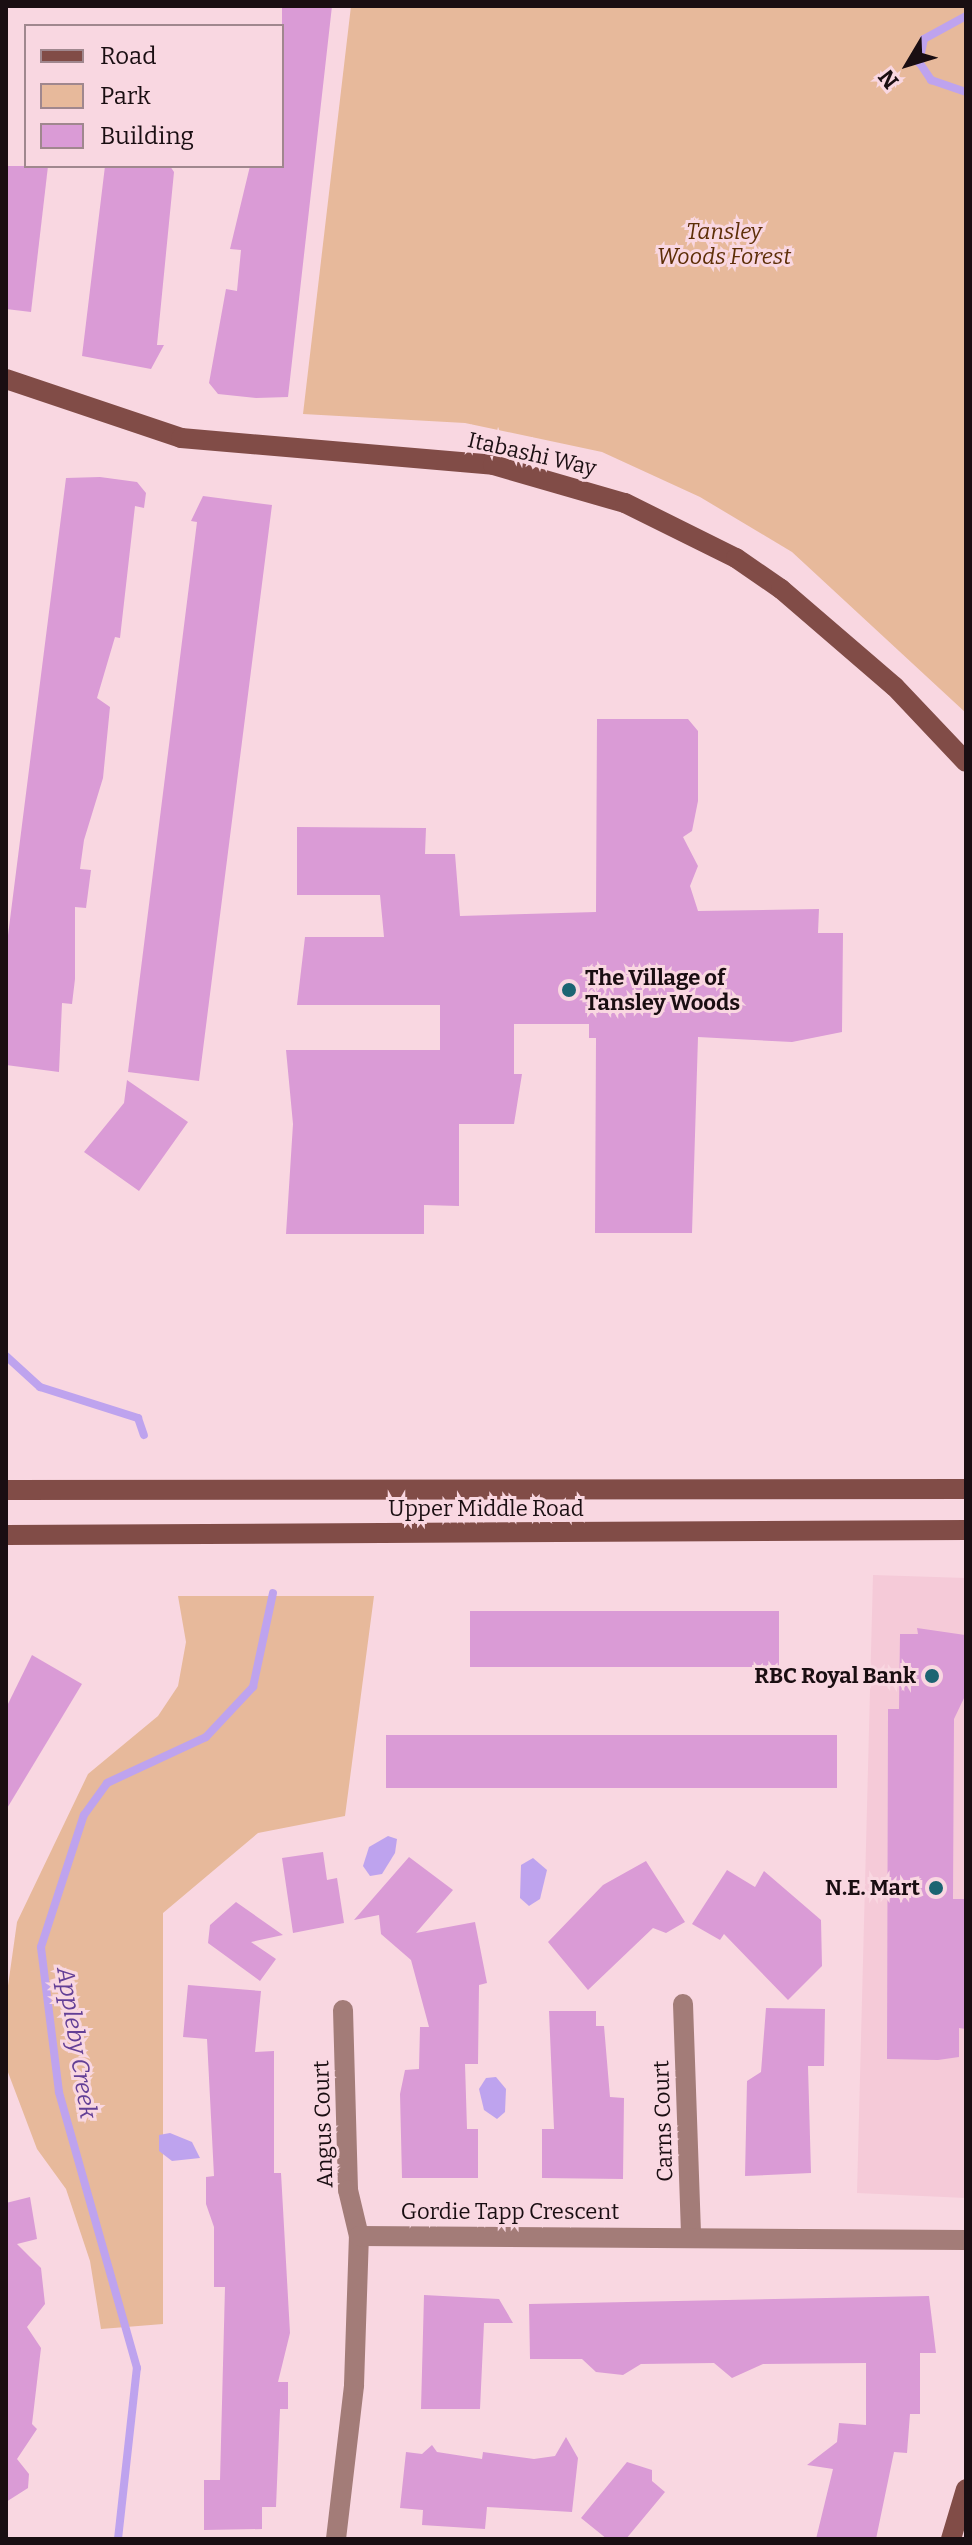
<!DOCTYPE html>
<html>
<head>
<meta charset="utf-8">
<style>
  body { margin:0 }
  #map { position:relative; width:972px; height:2545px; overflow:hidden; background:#f9d7e1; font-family:Bitter,serif }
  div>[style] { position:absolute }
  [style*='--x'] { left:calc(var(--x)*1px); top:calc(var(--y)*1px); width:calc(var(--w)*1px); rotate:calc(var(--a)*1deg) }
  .built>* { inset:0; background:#f5cad8 }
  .green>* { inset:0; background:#e7b99b }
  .water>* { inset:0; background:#bea3ee }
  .stream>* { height:8px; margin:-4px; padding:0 4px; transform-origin:4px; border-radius:4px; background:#bea3ee }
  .building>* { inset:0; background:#da9bd6; transform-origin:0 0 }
  .street>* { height:20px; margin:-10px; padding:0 10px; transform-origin:10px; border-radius:10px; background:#a37c78 }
  .secondary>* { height:20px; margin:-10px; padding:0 10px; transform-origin:10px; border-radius:10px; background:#814c47 }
  .dots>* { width:22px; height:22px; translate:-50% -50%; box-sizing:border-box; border:4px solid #f9d7e1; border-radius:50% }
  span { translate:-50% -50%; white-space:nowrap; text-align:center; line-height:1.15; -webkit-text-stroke:6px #f9d7e1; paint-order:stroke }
  .park-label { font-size:22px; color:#5d2e07; font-style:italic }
  .street-label { font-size:22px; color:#1a0e12 }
  .poi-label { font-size:22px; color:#1a0e12; font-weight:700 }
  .left { translate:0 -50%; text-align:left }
  .right { translate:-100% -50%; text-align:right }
  .water-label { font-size:24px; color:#633f96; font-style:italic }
  .frame { position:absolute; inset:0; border:8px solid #1a0e12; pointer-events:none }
  .legend { position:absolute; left:24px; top:24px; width:260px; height:144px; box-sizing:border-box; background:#f9d7e1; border:2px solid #a0878e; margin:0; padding:10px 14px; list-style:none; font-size:24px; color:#1a0e12 }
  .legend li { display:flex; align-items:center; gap:16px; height:40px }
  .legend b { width:40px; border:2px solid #a0878e }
  .north { position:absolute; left:868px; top:24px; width:80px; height:80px; -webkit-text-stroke:6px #f9d7e1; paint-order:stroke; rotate:232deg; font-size:22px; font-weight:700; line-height:32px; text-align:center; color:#1a0e12 }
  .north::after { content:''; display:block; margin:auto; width:28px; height:36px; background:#1a0e12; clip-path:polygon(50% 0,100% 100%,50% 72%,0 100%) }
</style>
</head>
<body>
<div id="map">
  <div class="built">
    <i style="clip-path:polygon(873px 1575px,966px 1578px,966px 2198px,857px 2193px)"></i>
  </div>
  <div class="green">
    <i style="clip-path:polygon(351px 6px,966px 6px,966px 713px,792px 552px,700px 497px,602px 452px,465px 423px,303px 414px)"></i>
    <i style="clip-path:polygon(178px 1596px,374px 1596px,345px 1816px,258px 1833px,163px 1913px,163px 2324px,101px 2329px,90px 2261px,66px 2189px,37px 2149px,6px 2067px,6px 2000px,17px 1922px,88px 1774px,158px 1716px,178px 1686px,186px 1642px)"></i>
  </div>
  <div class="water">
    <i style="clip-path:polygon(388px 1836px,397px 1839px,395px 1853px,382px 1874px,370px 1876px,363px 1866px,369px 1847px)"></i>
    <i style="clip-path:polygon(533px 1858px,547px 1870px,540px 1899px,529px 1906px,520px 1898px,521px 1865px)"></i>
    <i style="clip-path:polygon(486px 2078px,496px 2077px,506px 2089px,505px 2112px,497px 2119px,484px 2110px,479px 2089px)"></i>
    <i style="clip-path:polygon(170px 2133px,192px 2142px,200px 2158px,172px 2161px,159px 2151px,159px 2135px)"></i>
  </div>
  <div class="stream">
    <i style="--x:966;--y:16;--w:48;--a:151.3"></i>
    <i style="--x:924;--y:39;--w:24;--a:102"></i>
    <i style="--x:919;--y:62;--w:22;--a:56"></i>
    <i style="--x:931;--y:80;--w:37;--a:19"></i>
    <i style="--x:6;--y:1356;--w:46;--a:42.4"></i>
    <i style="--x:40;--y:1387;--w:103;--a:17.6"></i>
    <i style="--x:138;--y:1418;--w:18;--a:71"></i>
    <i style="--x:118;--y:2539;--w:172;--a:-83.7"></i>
    <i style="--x:137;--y:2368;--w:287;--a:-105.8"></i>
    <i style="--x:59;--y:2092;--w:146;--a:-97.1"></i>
    <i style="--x:41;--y:1947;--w:139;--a:-72"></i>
    <i style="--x:84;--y:1815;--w:39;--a:-54"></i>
    <i style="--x:107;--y:1783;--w:109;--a:-24.9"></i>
    <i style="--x:206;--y:1737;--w:69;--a:-46.8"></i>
    <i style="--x:253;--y:1687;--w:96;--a:-78"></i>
  </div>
  <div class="building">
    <i style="clip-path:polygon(282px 6px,332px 6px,288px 397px,256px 398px,218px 394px,209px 383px,226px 289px,237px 291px,241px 250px,230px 249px,250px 166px,282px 166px)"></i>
    <i style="clip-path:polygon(6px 166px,48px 166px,31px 312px,6px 309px)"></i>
    <i style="clip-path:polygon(105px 166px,170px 166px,174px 172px,157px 345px,164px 345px,151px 369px,82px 356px)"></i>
    <i style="clip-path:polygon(100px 477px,137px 482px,146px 493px,144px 508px,135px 506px,120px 638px,115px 637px,97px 698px,110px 707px,103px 778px,84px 840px,80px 869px,91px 870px,86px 908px,75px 907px,75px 979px,72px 1004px,62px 1003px,59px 1072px,6px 1065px,6px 951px,66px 478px)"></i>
    <i style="clip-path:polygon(203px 496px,272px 505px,199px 1081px,128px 1072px,197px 522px,191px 521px)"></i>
    <i style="clip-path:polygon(597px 719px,688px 719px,698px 731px,698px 801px,692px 831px,683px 837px,698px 866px,690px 886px,698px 911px,819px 909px,818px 933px,843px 933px,842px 1032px,792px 1042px,698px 1037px,692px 1233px,595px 1233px,596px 1038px,589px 1038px,589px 1024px,514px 1024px,514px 1074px,522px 1074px,514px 1124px,459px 1124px,459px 1206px,424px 1205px,424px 1234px,286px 1234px,293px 1124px,286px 1050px,440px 1050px,440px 1005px,297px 1005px,305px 937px,384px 937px,380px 895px,297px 895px,297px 827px,426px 828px,425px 854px,455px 854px,460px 916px,596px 912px)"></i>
    <i style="clip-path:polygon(127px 1080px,188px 1122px,139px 1191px,84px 1152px,124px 1103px)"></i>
    <i style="left:470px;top:1611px;width:309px;height:56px"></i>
    <i style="clip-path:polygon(917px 1628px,965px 1635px,965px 1696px,954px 1719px,953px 1899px,966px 1899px,966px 2029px,959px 2028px,959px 2057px,938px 2060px,887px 2059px,888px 1709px,899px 1709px,900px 1634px,918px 1634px)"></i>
    <i style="clip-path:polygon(32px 1655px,82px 1684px,6px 1810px,6px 1708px)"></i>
    <i style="left:386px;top:1735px;width:451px;height:53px"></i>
    <i style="clip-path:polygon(323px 1852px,327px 1880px,337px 1878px,344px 1923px,293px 1933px,282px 1858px)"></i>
    <i style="clip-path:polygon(409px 1857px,453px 1890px,416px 1933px,475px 1922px,487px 1983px,479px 1985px,478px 2064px,465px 2064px,467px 2129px,478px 2129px,478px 2178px,402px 2178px,400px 2094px,405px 2070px,419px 2069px,420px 2027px,429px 2027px,411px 1960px,381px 1934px,379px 1915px,354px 1920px)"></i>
    <i style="clip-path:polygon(646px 1861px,685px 1922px,666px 1933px,653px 1928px,588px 1990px,548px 1942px,603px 1885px)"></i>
    <i style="clip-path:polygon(727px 1870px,755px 1887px,764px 1871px,821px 1920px,822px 1966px,788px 2000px,724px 1934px,720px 1940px,692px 1924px)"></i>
    <i style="clip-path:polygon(236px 1902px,283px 1935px,251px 1942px,276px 1959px,260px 1981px,208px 1943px,210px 1925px)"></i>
    <i style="clip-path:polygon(188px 1985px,261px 1991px,255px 2052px,274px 2051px,274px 2173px,281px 2173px,290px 2333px,278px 2382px,288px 2382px,288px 2409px,280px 2409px,276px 2507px,262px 2507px,262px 2529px,204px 2530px,204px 2480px,220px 2480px,225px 2287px,214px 2287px,214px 2227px,206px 2204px,206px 2177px,214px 2176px,207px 2039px,183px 2037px)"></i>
    <i style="clip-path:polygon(766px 2008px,825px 2009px,824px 2066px,808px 2066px,811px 2173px,745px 2176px,747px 2081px,761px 2072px)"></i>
    <i style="clip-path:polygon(549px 2011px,596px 2011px,596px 2026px,604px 2026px,610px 2097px,624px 2098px,623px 2179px,542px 2178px,542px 2129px,554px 2129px)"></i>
    <i style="clip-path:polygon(30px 2197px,37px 2239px,17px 2244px,41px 2268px,45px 2304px,27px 2327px,41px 2348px,32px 2424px,37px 2429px,17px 2459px,29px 2474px,28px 2488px,6px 2502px,6px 2203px)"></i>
    <i style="clip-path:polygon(424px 2295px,499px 2299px,513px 2323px,484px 2323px,480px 2409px,421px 2409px)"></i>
    <i style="clip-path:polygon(929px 2296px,936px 2353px,920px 2353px,920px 2414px,910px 2414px,907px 2453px,894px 2452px,876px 2539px,816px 2539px,833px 2469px,807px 2465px,837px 2442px,839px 2423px,866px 2425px,866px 2363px,763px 2364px,732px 2378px,714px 2363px,641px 2364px,623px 2375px,596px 2372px,582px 2359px,530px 2359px,529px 2304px)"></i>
    <i style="clip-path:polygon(566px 2437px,578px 2458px,572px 2512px,487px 2507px,485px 2529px,422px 2525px,423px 2510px,400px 2508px,406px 2452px,422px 2454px,432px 2445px,437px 2452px,482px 2459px,483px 2452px,534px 2459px,555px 2456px)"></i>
    <i style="clip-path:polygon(627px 2462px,652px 2470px,652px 2481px,665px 2492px,626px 2539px,607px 2539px,581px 2518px)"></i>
  </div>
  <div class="street">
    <i style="--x:683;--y:2004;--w:233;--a:88"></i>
    <i style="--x:343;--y:2010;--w:180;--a:88.4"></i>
    <i style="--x:348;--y:2190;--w:47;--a:76.6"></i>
    <i style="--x:336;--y:2539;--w:155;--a:-83.3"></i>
    <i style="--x:354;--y:2385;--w:149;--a:-88.1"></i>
    <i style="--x:359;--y:2236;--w:607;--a:0.38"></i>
  </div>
  <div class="secondary">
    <i style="--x:6;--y:379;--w:185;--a:18.6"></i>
    <i style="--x:181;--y:438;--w:313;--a:4.9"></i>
    <i style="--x:493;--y:465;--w:137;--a:16.1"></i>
    <i style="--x:625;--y:503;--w:124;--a:26.4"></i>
    <i style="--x:736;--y:558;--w:55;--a:34.6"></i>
    <i style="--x:781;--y:589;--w:150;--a:40.7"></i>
    <i style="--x:895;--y:687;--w:103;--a:46.6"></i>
    <i style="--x:6;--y:1490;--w:960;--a:-0.06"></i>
    <i style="--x:6;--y:1535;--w:960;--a:-0.3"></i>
    <i style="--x:951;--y:2539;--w:52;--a:-73.3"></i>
  </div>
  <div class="dots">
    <i style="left:569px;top:990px;background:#1c6472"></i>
    <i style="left:932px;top:1676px;background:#1c6472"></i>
    <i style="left:936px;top:1888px;background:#1c6472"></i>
  </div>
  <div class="park-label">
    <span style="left:724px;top:244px">Tansley<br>Woods Forest</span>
  </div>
  <div class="street-label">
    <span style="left:532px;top:454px;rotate:13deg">Itabashi Way</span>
    <span style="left:486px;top:1509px">Upper Middle Road</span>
    <span style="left:663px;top:2121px;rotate:-92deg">Carns Court</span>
    <span style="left:323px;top:2124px;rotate:-92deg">Angus Court</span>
    <span style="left:510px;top:2212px">Gordie Tapp Crescent</span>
  </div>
  <div class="poi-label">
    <span class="left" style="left:585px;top:990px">The Village of<br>Tansley Woods</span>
    <span class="right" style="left:916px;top:1676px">RBC Royal Bank</span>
    <span class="right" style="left:920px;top:1888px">N.E. Mart</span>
  </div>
  <div class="water-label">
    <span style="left:76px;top:2043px;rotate:81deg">Appleby Creek</span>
  </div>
  <div class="frame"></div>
  <ul class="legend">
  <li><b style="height:10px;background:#814c47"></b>Road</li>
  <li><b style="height:22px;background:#e7b99b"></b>Park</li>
  <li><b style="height:22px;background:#da9bd6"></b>Building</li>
  </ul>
  <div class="north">N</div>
</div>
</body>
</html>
